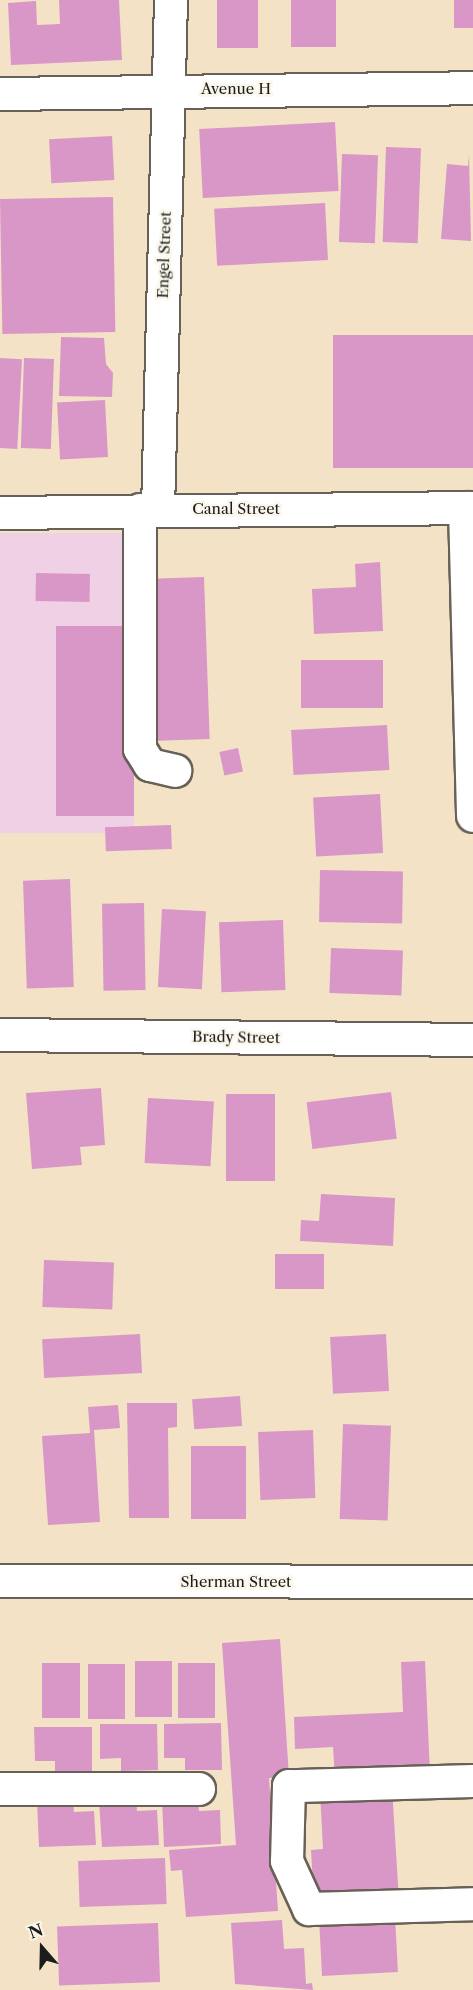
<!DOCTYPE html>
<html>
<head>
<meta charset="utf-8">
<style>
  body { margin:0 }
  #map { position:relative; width:473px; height:1990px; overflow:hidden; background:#f3e2c5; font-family:"Libre Caslon Text",serif }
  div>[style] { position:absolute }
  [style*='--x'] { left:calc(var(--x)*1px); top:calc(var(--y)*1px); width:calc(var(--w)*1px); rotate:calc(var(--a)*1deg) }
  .built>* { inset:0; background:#f0d0e4; transform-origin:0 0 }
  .building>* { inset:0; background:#d897c7; transform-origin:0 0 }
  .roads { filter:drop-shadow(2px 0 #676157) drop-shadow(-2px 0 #676157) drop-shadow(0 2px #676157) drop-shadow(0 -2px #676157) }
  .minor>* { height:32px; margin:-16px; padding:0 16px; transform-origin:16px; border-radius:16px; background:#fff }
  span { translate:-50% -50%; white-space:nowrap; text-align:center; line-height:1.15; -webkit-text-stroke:5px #fbf7ec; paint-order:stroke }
  .street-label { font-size:15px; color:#1c1c1c }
  .north { position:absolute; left:12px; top:1918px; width:60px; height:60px; -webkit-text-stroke:4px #fbf7ec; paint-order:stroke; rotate:340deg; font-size:16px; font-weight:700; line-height:24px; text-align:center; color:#1c1c1c }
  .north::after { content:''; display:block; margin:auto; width:21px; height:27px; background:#1c1c1c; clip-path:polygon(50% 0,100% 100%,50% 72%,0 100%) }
</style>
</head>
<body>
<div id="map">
  <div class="built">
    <i style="left:134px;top:533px;width:300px;height:134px;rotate:90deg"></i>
  </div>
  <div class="building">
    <i style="clip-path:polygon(59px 0,119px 0,122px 60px,11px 65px,8px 3px,36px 1px,37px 25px,60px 24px)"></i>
    <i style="left:217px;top:0;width:41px;height:48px"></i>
    <i style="left:291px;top:0;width:45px;height:47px"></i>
    <i style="left:454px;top:0;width:19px;height:28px"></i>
    <i style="left:335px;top:122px;width:69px;height:136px;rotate:87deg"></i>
    <i style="left:112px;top:136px;width:44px;height:63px;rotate:87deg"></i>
    <i style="left:386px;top:147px;width:35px;height:95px;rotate:2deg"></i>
    <i style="left:342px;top:154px;width:36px;height:88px;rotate:2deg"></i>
    <i style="clip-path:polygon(469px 155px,471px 241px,441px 239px,447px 164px,468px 166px)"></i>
    <i style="left:113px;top:197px;width:135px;height:113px;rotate:89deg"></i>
    <i style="left:325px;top:203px;width:57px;height:111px;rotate:87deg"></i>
    <i style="left:473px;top:335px;width:133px;height:140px;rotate:90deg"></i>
    <i style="clip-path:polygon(61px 337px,104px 338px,106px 364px,113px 373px,112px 397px,59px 396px)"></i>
    <i style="left:0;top:358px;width:22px;height:90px;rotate:3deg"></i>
    <i style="left:24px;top:358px;width:30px;height:90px;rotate:2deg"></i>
    <i style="left:105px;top:400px;width:57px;height:48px;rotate:87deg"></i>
    <i style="clip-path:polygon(380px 562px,383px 631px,314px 634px,312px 589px,356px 587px,355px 564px)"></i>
    <i style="left:36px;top:573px;width:54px;height:28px;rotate:1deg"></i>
    <i style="left:204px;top:577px;width:162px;height:59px;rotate:88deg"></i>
    <i style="left:134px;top:626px;width:190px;height:78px;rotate:90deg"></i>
    <i style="left:383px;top:660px;width:48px;height:82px;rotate:90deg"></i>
    <i style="left:387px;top:725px;width:45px;height:96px;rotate:87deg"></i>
    <i style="left:238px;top:748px;width:24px;height:19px;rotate:78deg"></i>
    <i style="left:380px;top:794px;width:59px;height:67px;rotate:87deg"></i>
    <i style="left:171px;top:825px;width:24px;height:66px;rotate:88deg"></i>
    <i style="left:320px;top:870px;width:83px;height:52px;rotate:1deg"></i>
    <i style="left:70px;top:879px;width:108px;height:47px;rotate:88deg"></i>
    <i style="left:144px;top:903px;width:87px;height:42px;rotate:89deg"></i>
    <i style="left:162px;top:909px;width:44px;height:78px;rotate:3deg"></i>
    <i style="left:283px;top:920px;width:70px;height:64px;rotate:88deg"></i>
    <i style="left:331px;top:948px;width:72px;height:45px;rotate:2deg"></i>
    <i style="clip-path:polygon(101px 1088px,105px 1145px,80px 1147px,82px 1165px,32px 1169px,26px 1093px)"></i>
    <i style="left:391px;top:1092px;width:47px;height:85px;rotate:83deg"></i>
    <i style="left:226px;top:1094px;width:49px;height:87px"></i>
    <i style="left:148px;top:1098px;width:66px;height:65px;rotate:3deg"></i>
    <i style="clip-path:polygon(321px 1194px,395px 1198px,393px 1246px,300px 1241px,301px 1220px,319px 1221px)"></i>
    <i style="left:275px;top:1254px;width:49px;height:35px"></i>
    <i style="left:44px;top:1260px;width:70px;height:47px;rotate:2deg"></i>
    <i style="left:140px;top:1334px;width:39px;height:98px;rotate:87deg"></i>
    <i style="left:386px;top:1334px;width:57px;height:56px;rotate:87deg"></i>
    <i style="left:240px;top:1396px;width:30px;height:48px;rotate:86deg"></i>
    <i style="clip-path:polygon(127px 1403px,177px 1403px,177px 1427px,168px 1428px,169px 1518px,129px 1518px)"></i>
    <i style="clip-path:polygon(118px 1405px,120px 1428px,94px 1430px,100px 1522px,48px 1525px,42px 1436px,90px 1433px,88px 1407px)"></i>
    <i style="left:343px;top:1424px;width:48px;height:95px;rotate:2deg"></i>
    <i style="left:313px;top:1430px;width:68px;height:55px;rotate:88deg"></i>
    <i style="left:191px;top:1446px;width:55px;height:73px"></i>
    <i style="clip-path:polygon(280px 1639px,289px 1777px,269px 1778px,278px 1911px,186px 1917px,182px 1870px,171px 1871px,169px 1850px,236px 1845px,222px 1643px)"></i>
    <i style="left:135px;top:1661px;width:37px;height:56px"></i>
    <i style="clip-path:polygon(425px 1661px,430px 1773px,335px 1778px,333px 1747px,295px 1749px,294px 1717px,403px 1712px,401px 1662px)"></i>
    <i style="left:42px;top:1663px;width:38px;height:55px"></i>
    <i style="left:178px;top:1663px;width:37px;height:55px"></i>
    <i style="left:88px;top:1664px;width:37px;height:55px"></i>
    <i style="clip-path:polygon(221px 1723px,222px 1770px,185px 1770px,185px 1758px,164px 1758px,164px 1724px)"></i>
    <i style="clip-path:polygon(100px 1724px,157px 1724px,158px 1770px,121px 1771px,121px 1758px,100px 1759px)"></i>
    <i style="clip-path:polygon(34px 1727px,92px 1727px,92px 1773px,55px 1773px,55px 1761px,35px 1761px)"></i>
    <i style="clip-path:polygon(392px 1788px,399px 1900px,314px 1904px,311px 1850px,323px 1849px,320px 1792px)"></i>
    <i style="clip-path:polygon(198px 1798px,199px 1811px,220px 1810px,221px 1844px,164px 1847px,162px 1800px)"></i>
    <i style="clip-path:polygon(136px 1799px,137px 1811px,157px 1810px,159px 1845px,102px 1847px,99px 1801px)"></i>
    <i style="clip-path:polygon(73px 1800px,74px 1812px,94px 1811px,96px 1845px,39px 1847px,37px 1801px)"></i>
    <i style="left:165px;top:1858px;width:46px;height:87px;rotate:88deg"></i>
    <i style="left:395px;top:1916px;width:56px;height:76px;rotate:87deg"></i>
    <i style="clip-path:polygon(282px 1920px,284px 1949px,304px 1948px,306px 1984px,312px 1983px,313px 1990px,235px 1984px,231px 1923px)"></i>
    <i style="left:158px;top:1923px;width:59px;height:101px;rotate:88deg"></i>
  </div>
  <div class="roads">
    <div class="minor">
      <i style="--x:0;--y:94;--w:473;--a:-0.7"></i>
      <i style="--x:465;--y:508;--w:308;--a:88.5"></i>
      <i style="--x:140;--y:510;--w:239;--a:90"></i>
      <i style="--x:140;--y:749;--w:19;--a:58"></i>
      <i style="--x:150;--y:765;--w:26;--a:13"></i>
      <i style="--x:158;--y:510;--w:510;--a:-88.54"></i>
      <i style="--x:0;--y:513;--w:473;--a:-0.6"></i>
      <i style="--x:0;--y:1035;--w:473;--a:0.6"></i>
      <i style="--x:0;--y:1581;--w:473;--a:0.1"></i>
      <i style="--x:473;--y:1781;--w:184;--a:178.4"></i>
      <i style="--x:289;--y:1786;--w:75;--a:91.5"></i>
      <i style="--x:287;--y:1861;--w:53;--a:65.4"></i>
      <i style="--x:309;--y:1909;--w:164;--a:-1.7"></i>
      <i style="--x:0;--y:1789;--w:199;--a:0"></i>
    </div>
  </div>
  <div class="street-label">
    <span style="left:236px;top:89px">Avenue H</span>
    <span style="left:164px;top:255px;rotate:-88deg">Engel Street</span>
    <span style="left:236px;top:509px">Canal Street</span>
    <span style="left:236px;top:1037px;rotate:1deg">Brady Street</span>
    <span style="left:236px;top:1582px">Sherman Street</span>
  </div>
  <div class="north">N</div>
</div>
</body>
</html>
